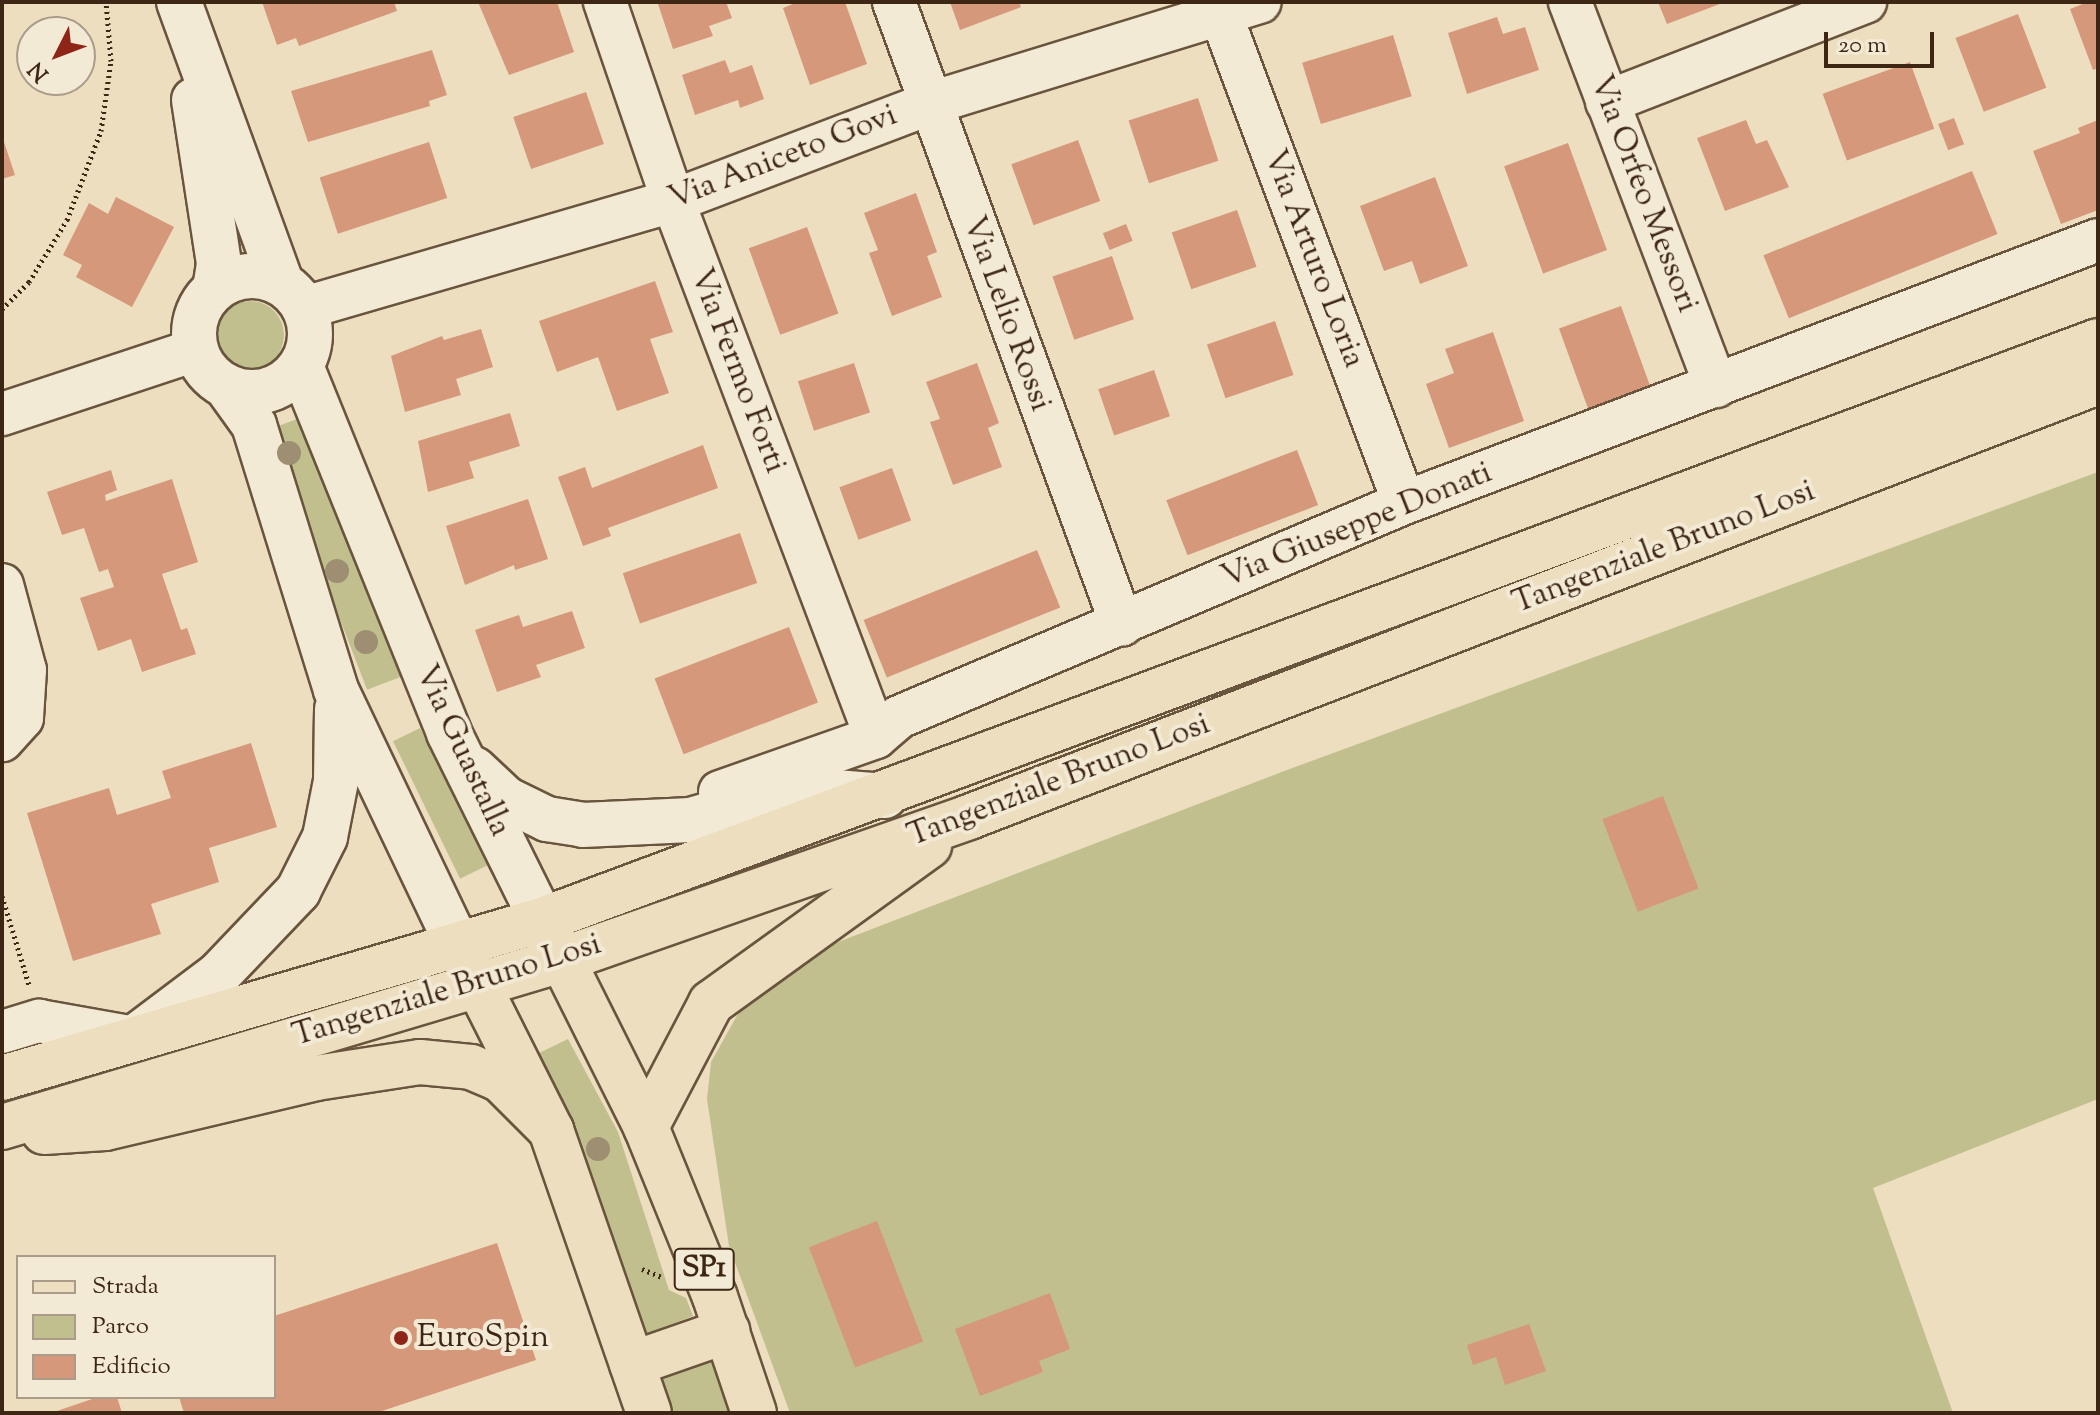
<!DOCTYPE html>
<html>
<head>
<meta charset="utf-8">
<style>
  body { margin:0 }
  #map { position:relative; width:2100px; height:1415px; overflow:hidden; background:#eddec0; font-family:"Sorts Mill Goudy",serif }
  div>[style] { position:absolute }
  [style*='--x'] { left:calc(var(--x)*1px); top:calc(var(--y)*1px); width:calc(var(--w)*1px); rotate:calc(var(--a)*1deg) }
  .green>* { inset:0; background:#c0bf8d; transform-origin:0 0 }
  .round { border-radius:50% }
  .building>* { inset:0; background:#d5987b; transform-origin:0 0 }
  .path>* { height:5px; margin-top:-2.5px; transform-origin:0; background:repeating-linear-gradient(90deg,#3d2613 0 2px,transparent 0 6px) }
  .roads { filter:drop-shadow(2px 0 #69543e) drop-shadow(-2px 0 #69543e) drop-shadow(0 2px #69543e) drop-shadow(0 -2px #69543e) }
  .minor>* { height:42px; margin:-21px; padding:0 21px; transform-origin:21px; border-radius:21px; background:#f3ead6 }
  .tertiary>* { height:44px; margin:-22px; padding:0 22px; transform-origin:22px; border-radius:22px; background:#f3ead6 }
  .tertiary>.ring { margin:-22px; padding:0; box-sizing:content-box; background:none; border:44px solid #f3ead6; border-radius:50% }
  .primary>* { height:44px; margin:-22px; padding:0 22px; transform-origin:22px; border-radius:22px; background:#eddec0 }
  .trees>* { width:24px; height:24px; margin:-12px; border-radius:50%; background:#9e8e72 }
  .dots>* { width:22px; height:22px; translate:-50% -50%; box-sizing:border-box; border:4px solid #f3ead6; border-radius:50% }
  span { translate:-50% -50%; white-space:nowrap; text-align:center; line-height:1.15; -webkit-text-stroke:8px #f3ead6; paint-order:stroke }
  .shield-label span { padding:2px 6px; background:#f3ead6; border:2px solid; border-radius:6px; -webkit-text-stroke-width:0 }
  .shield-label { font-size:30px; color:#3d2613; font-weight:700 }
  .street-label { font-size:32px; color:#3d2613 }
  .poi-label { font-size:32px; color:#3d2613 }
  .left { translate:0 -50%; text-align:left }
  .frame { position:absolute; inset:0; border:4px solid #3d2613; pointer-events:none }
  .legend { position:absolute; left:16px; top:1255px; width:260px; height:144px; box-sizing:border-box; background:#f3ead6; border:2px solid #aa9c88; margin:0; padding:10px 14px; list-style:none; font-size:24px; color:#3d2613 }
  .legend li { display:flex; align-items:center; gap:16px; height:40px }
  .legend b { width:40px; border:2px solid #aa9c88 }
  .north { position:absolute; left:16px; top:16px; width:80px; height:80px; box-sizing:border-box; background:#f3ead6; border:2px solid #aa9c88; border-radius:50%; rotate:228deg; font-size:22px; font-weight:700; line-height:32px; text-align:center; color:#3d2613 }
  .north::after { content:''; display:block; margin:auto; width:28px; height:36px; background:#8f2418; clip-path:polygon(50% 0,100% 100%,50% 72%,0 100%) }
  .scale { position:absolute; left:1824px; top:32px; width:110px; height:36px; box-sizing:border-box; border:4px solid #3d2613; border-top:0; padding-left:10px; font-size:24px; line-height:28px; white-space:nowrap; color:#3d2613; -webkit-text-stroke:6px #f3ead6; paint-order:stroke }
</style>
</head>
<body>
<div id="map">
  <div class="green">
    <i class="round" style="left:216px;top:301px;width:68px;height:68px"></i>
    <i style="left:302px;top:417px;width:278px;height:37px;rotate:69deg"></i>
    <i style="clip-path:polygon(2098px 472px,2098px 1099px,1873px 1188px,1953px 1413px,790px 1413px,729px 1246px,707px 1099px,711px 1062px,743px 1005px,799px 957px,1287px 770px)"></i>
    <i style="left:420px;top:728px;width:153px;height:30px;rotate:64deg"></i>
    <i style="clip-path:polygon(568px 1039px,618px 1132px,669px 1290px,686px 1298px,693px 1316px,646px 1334px,581px 1151px,537px 1054px)"></i>
    <i style="clip-path:polygon(720px 1354px,739px 1413px,667px 1413px,655px 1376px)"></i>
  </div>
  <div class="building">
    <i style="clip-path:polygon(262px 2px,394px 2px,397px 11px,299px 46px,296px 38px,277px 45px)"></i>
    <i style="clip-path:polygon(478px 2px,557px 2px,574px 52px,509px 75px)"></i>
    <i style="clip-path:polygon(663px 2px,726px 2px,732px 18px,709px 26px,713px 36px,673px 49px,658px 4px)"></i>
    <i style="clip-path:polygon(798px 2px,845px 2px,867px 64px,810px 85px,783px 8px)"></i>
    <i style="clip-path:polygon(950px 2px,1019px 2px,1021px 7px,960px 30px)"></i>
    <i style="clip-path:polygon(1658px 2px,1725px 2px,1667px 24px)"></i>
    <i style="clip-path:polygon(2088px 2px,2098px 2px,2098px 68px,2093px 70px,2070px 9px)"></i>
    <i style="left:2018px;top:14px;width:79px;height:67px;rotate:69deg"></i>
    <i style="clip-path:polygon(1497px 17px,1503px 34px,1525px 27px,1539px 70px,1467px 94px,1448px 33px)"></i>
    <i style="left:1393px;top:35px;width:64px;height:95px;rotate:73deg"></i>
    <i style="clip-path:polygon(432px 50px,447px 95px,429px 101px,430px 106px,308px 142px,291px 91px)"></i>
    <i style="clip-path:polygon(725px 60px,730px 73px,752px 65px,764px 99px,740px 108px,738px 100px,695px 115px,682px 75px)"></i>
    <i style="left:1910px;top:62px;width:71px;height:93px;rotate:70deg"></i>
    <i style="left:586px;top:92px;width:55px;height:77px;rotate:71deg"></i>
    <i style="left:1198px;top:98px;width:66px;height:73px;rotate:72deg"></i>
    <i style="left:1954px;top:118px;width:28px;height:17px;rotate:69deg"></i>
    <i style="clip-path:polygon(1746px 120px,1756px 144px,1767px 140px,1789px 187px,1725px 211px,1697px 138px)"></i>
    <i style="clip-path:polygon(2098px 120px,2098px 210px,2061px 224px,2033px 151px,2080px 133px,2078px 128px)"></i>
    <i style="clip-path:polygon(2px 136px,15px 175px,2px 179px)"></i>
    <i style="left:1078px;top:140px;width:65px;height:71px;rotate:70deg"></i>
    <i style="left:429px;top:142px;width:59px;height:115px;rotate:72deg"></i>
    <i style="left:1568px;top:143px;width:114px;height:68px;rotate:70deg"></i>
    <i style="left:1972px;top:171px;width:68px;height:225px;rotate:68deg"></i>
    <i style="clip-path:polygon(1435px 177px,1468px 266px,1420px 284px,1412px 261px,1384px 271px,1360px 206px)"></i>
    <i style="clip-path:polygon(916px 193px,937px 252px,927px 256px,942px 297px,892px 316px,869px 253px,878px 250px,864px 213px)"></i>
    <i style="clip-path:polygon(116px 197px,174px 227px,132px 307px,76px 277px,82px 265px,63px 255px,89px 203px,108px 214px)"></i>
    <i style="left:1237px;top:210px;width:60px;height:69px;rotate:71deg"></i>
    <i style="left:1126px;top:224px;width:18px;height:25px;rotate:68deg"></i>
    <i style="left:807px;top:227px;width:92px;height:62px;rotate:70deg"></i>
    <i style="left:1112px;top:256px;width:67px;height:63px;rotate:71deg"></i>
    <i style="clip-path:polygon(655px 281px,673px 332px,650px 339px,669px 393px,617px 411px,598px 357px,557px 372px,539px 321px)"></i>
    <i style="left:1621px;top:306px;width:90px;height:66px;rotate:70deg"></i>
    <i style="left:1275px;top:321px;width:57px;height:72px;rotate:71deg"></i>
    <i style="clip-path:polygon(481px 329px,493px 367px,456px 379px,461px 395px,405px 412px,391px 356px,442px 336px,444px 340px)"></i>
    <i style="clip-path:polygon(1493px 332px,1524px 421px,1449px 448px,1426px 384px,1454px 373px,1445px 349px)"></i>
    <i style="left:854px;top:363px;width:52px;height:59px;rotate:72deg"></i>
    <i style="clip-path:polygon(977px 363px,999px 423px,988px 428px,1002px 467px,953px 485px,930px 422px,940px 419px,926px 382px)"></i>
    <i style="left:1154px;top:370px;width:49px;height:59px;rotate:71deg"></i>
    <i style="clip-path:polygon(510px 413px,520px 446px,469px 462px,474px 478px,428px 492px,418px 441px)"></i>
    <i style="clip-path:polygon(703px 445px,718px 488px,608px 528px,611px 536px,583px 546px,558px 477px,585px 467px,592px 488px)"></i>
    <i style="left:1297px;top:450px;width:59px;height:140px;rotate:69deg"></i>
    <i style="left:892px;top:468px;width:56px;height:56px;rotate:70deg"></i>
    <i style="clip-path:polygon(111px 470px,117px 490px,105px 495px,106px 501px,172px 479px,198px 562px,162px 574px,181px 630px,187px 628px,196px 654px,142px 672px,131px 639px,98px 651px,80px 598px,114px 587px,108px 569px,99px 572px,84px 528px,62px 535px,47px 492px)"></i>
    <i style="clip-path:polygon(528px 499px,548px 559px,515px 570px,514px 565px,465px 585px,446px 526px)"></i>
    <i style="left:740px;top:533px;width:53px;height:124px;rotate:71deg"></i>
    <i style="left:1037px;top:550px;width:62px;height:187px;rotate:68deg"></i>
    <i style="clip-path:polygon(572px 611px,585px 648px,536px 665px,541px 677px,497px 692px,475px 630px,519px 615px,523px 627px)"></i>
    <i style="left:789px;top:627px;width:81px;height:144px;rotate:69deg"></i>
    <i style="clip-path:polygon(251px 743px,277px 827px,209px 848px,219px 882px,151px 904px,161px 934px,73px 961px,27px 813px,109px 788px,117px 815px,171px 798px,162px 771px)"></i>
    <i style="left:1663px;top:796px;width:99px;height:65px;rotate:69deg"></i>
    <i style="left:877px;top:1221px;width:129px;height:73px;rotate:69deg"></i>
    <i style="clip-path:polygon(497px 1243px,536px 1360px,376px 1413px,184px 1413px,179px 1397px,274px 1397px,274px 1316px)"></i>
    <i style="clip-path:polygon(1050px 1293px,1070px 1349px,1039px 1361px,1043px 1372px,980px 1396px,955px 1329px)"></i>
    <i style="clip-path:polygon(1529px 1324px,1546px 1371px,1505px 1385px,1496px 1357px,1473px 1365px,1467px 1345px)"></i>
    <i style="clip-path:polygon(98px 1397px,117px 1397px,122px 1413px,51px 1413px)"></i>
  </div>
  <div class="path">
    <i style="--x:2;--y:309;--w:38;--a:-45"></i>
    <i style="--x:29;--y:282;--w:73;--a:-58.5"></i>
    <i style="--x:67;--y:220;--w:95;--a:-69.1"></i>
    <i style="--x:101;--y:131;--w:71;--a:-81.9"></i>
    <i style="--x:111;--y:61;--w:59;--a:-94.8"></i>
    <i style="--x:2;--y:896;--w:93;--a:73.1"></i>
    <i style="--x:642;--y:1269;--w:22;--a:22"></i>
  </div>
  <div class="roads">
    <div class="minor">
      <i style="--x:605;--y:2;--w:210;--a:71.1"></i>
      <i style="--x:673;--y:201;--w:573;--a:69.26"></i>
      <i style="--x:894;--y:2;--w:663;--a:69.9"></i>
      <i style="--x:1570;--y:2;--w:411;--a:69.2"></i>
      <i style="--x:1221;--y:15;--w:521;--a:69.44"></i>
      <i style="--x:1607;--y:102;--w:277;--a:-21.2"></i>
      <i style="--x:304;--y:308;--w:384;--a:-16.2"></i>
      <i style="--x:673;--y:201;--w:273;--a:-20.8"></i>
      <i style="--x:928;--y:104;--w:347;--a:-17.1"></i>
      <i style="--x:2;--y:414;--w:203;--a:-18.3"></i>
      <i style="--x:2;--y:585;--w:88;--a:74.9"></i>
      <i style="--x:25;--y:670;--w:48;--a:93.6"></i>
      <i style="--x:22;--y:718;--w:30;--a:132"></i>
      <i style="--x:720;--y:792;--w:165;--a:-19.4"></i>
      <i style="--x:876;--y:737;--w:30;--a:-41"></i>
      <i style="--x:899;--y:717;--w:548;--a:-22.97"></i>
      <i style="--x:1404;--y:503;--w:742;--a:-20.75"></i>
      <i style="--x:2;--y:1032;--w:39;--a:-17"></i>
      <i style="--x:39;--y:1021;--w:97;--a:10.1"></i>
    </div>
    <div class="tertiary">
      <i style="--x:179;--y:2;--w:299;--a:70"></i>
      <i style="--x:194;--y:100;--w:166;--a:81.3"></i>
      <i style="--x:219;--y:264;--w:24;--a:99"></i>
      <i class="ring" style="left:194px;top:276px;width:72px;height:72px"></i>
      <i style="--x:301;--y:366;--w:396;--a:68"></i>
      <i style="--x:449;--y:733;--w:209;--a:63.6"></i>
      <i style="--x:226;--y:386;--w:48;--a:54.3"></i>
      <i style="--x:254;--y:425;--w:277;--a:72.8"></i>
      <i style="--x:336;--y:690;--w:281;--a:64.5"></i>
      <i style="--x:474;--y:769;--w:44;--a:43.2"></i>
      <i style="--x:506;--y:799;--w:46;--a:26"></i>
      <i style="--x:547;--y:819;--w:36;--a:9"></i>
      <i style="--x:583;--y:825;--w:108;--a:-2.7"></i>
      <i style="--x:691;--y:820;--w:111;--a:-16.2"></i>
      <i style="--x:798;--y:789;--w:87;--a:4.6"></i>
      <i style="--x:134;--y:1038;--w:106;--a:-37"></i>
      <i style="--x:219;--y:974;--w:115;--a:-46.4"></i>
      <i style="--x:298;--y:891;--w:60;--a:-63.4"></i>
      <i style="--x:325;--y:837;--w:57;--a:-78.9"></i>
      <i style="--x:336;--y:781;--w:72;--a:-89.2"></i>
    </div>
    <div class="primary">
      <i style="--x:549;--y:933;--w:217;--a:63.4"></i>
      <i style="--x:646;--y:1127;--w:183;--a:67.9"></i>
      <i style="--x:715;--y:1297;--w:122;--a:71.4"></i>
      <i style="--x:464;--y:957;--w:194;--a:63.3"></i>
      <i style="--x:551;--y:1130;--w:299;--a:70.9"></i>
      <i style="--x:2;--y:1078;--w:563;--a:-16.31"></i>
      <i style="--x:542;--y:920;--w:1660;--a:-20.41"></i>
      <i style="--x:2;--y:1127;--w:583;--a:-16.63"></i>
      <i style="--x:561;--y:960;--w:432;--a:-19.3"></i>
      <i style="--x:969;--y:817;--w:1210;--a:-21.07"></i>
      <i style="--x:646;--y:1127;--w:140;--a:-62.3"></i>
      <i style="--x:711;--y:1003;--w:269;--a:-35.8"></i>
      <i style="--x:44;--y:1132;--w:61;--a:-3.8"></i>
      <i style="--x:105;--y:1128;--w:217;--a:-13.3"></i>
      <i style="--x:316;--y:1078;--w:105;--a:-8.7"></i>
      <i style="--x:420;--y:1062;--w:51;--a:5.6"></i>
      <i style="--x:471;--y:1067;--w:33;--a:23"></i>
      <i style="--x:501;--y:1080;--w:71;--a:45"></i>
      <i style="--x:632;--y:1364;--w:101;--a:-19.2"></i>
    </div>
  </div>
  <div class="trees">
    <i style="left:289px;top:453px"></i>
    <i style="left:337px;top:571px"></i>
    <i style="left:366px;top:642px"></i>
    <i style="left:598px;top:1149px"></i>
  </div>
  <div class="dots">
    <i style="left:401px;top:1338px;background:#8f2418"></i>
  </div>
  <div class="shield-label">
    <span style="left:704px;top:1269px">SP1</span>
  </div>
  <div class="street-label">
    <span style="left:783px;top:158px;rotate:-21deg">Via Aniceto Govi</span>
    <span style="left:1643px;top:194px;rotate:69deg">Via Orfeo Messori</span>
    <span style="left:1313px;top:259px;rotate:69deg">Via Arturo Loria</span>
    <span style="left:1006px;top:314px;rotate:70deg">Via Lelio Rossi</span>
    <span style="left:737px;top:371px;rotate:69deg">Via Fermo Forti</span>
    <span style="left:1357px;top:526px;rotate:-22deg">Via Giuseppe Donati</span>
    <span style="left:1664px;top:548px;rotate:-21deg">Tangenziale Bruno Losi</span>
    <span style="left:462px;top:751px;rotate:65deg">Via Guastalla</span>
    <span style="left:1059px;top:781px;rotate:-21deg">Tangenziale Bruno Losi</span>
    <span style="left:447px;top:991px;rotate:-17deg">Tangenziale Bruno Losi</span>
  </div>
  <div class="poi-label">
    <span class="left" style="left:417px;top:1338px">EuroSpin</span>
  </div>
  <div class="frame"></div>
  <ul class="legend">
  <li><b style="height:10px;background:#eddec0"></b>Strada</li>
  <li><b style="height:22px;background:#c0bf8d"></b>Parco</li>
  <li><b style="height:22px;background:#d5987b"></b>Edificio</li>
  </ul>
  <div class="north">N</div>
  <div class="scale">20 m</div>
</div>
</body>
</html>
